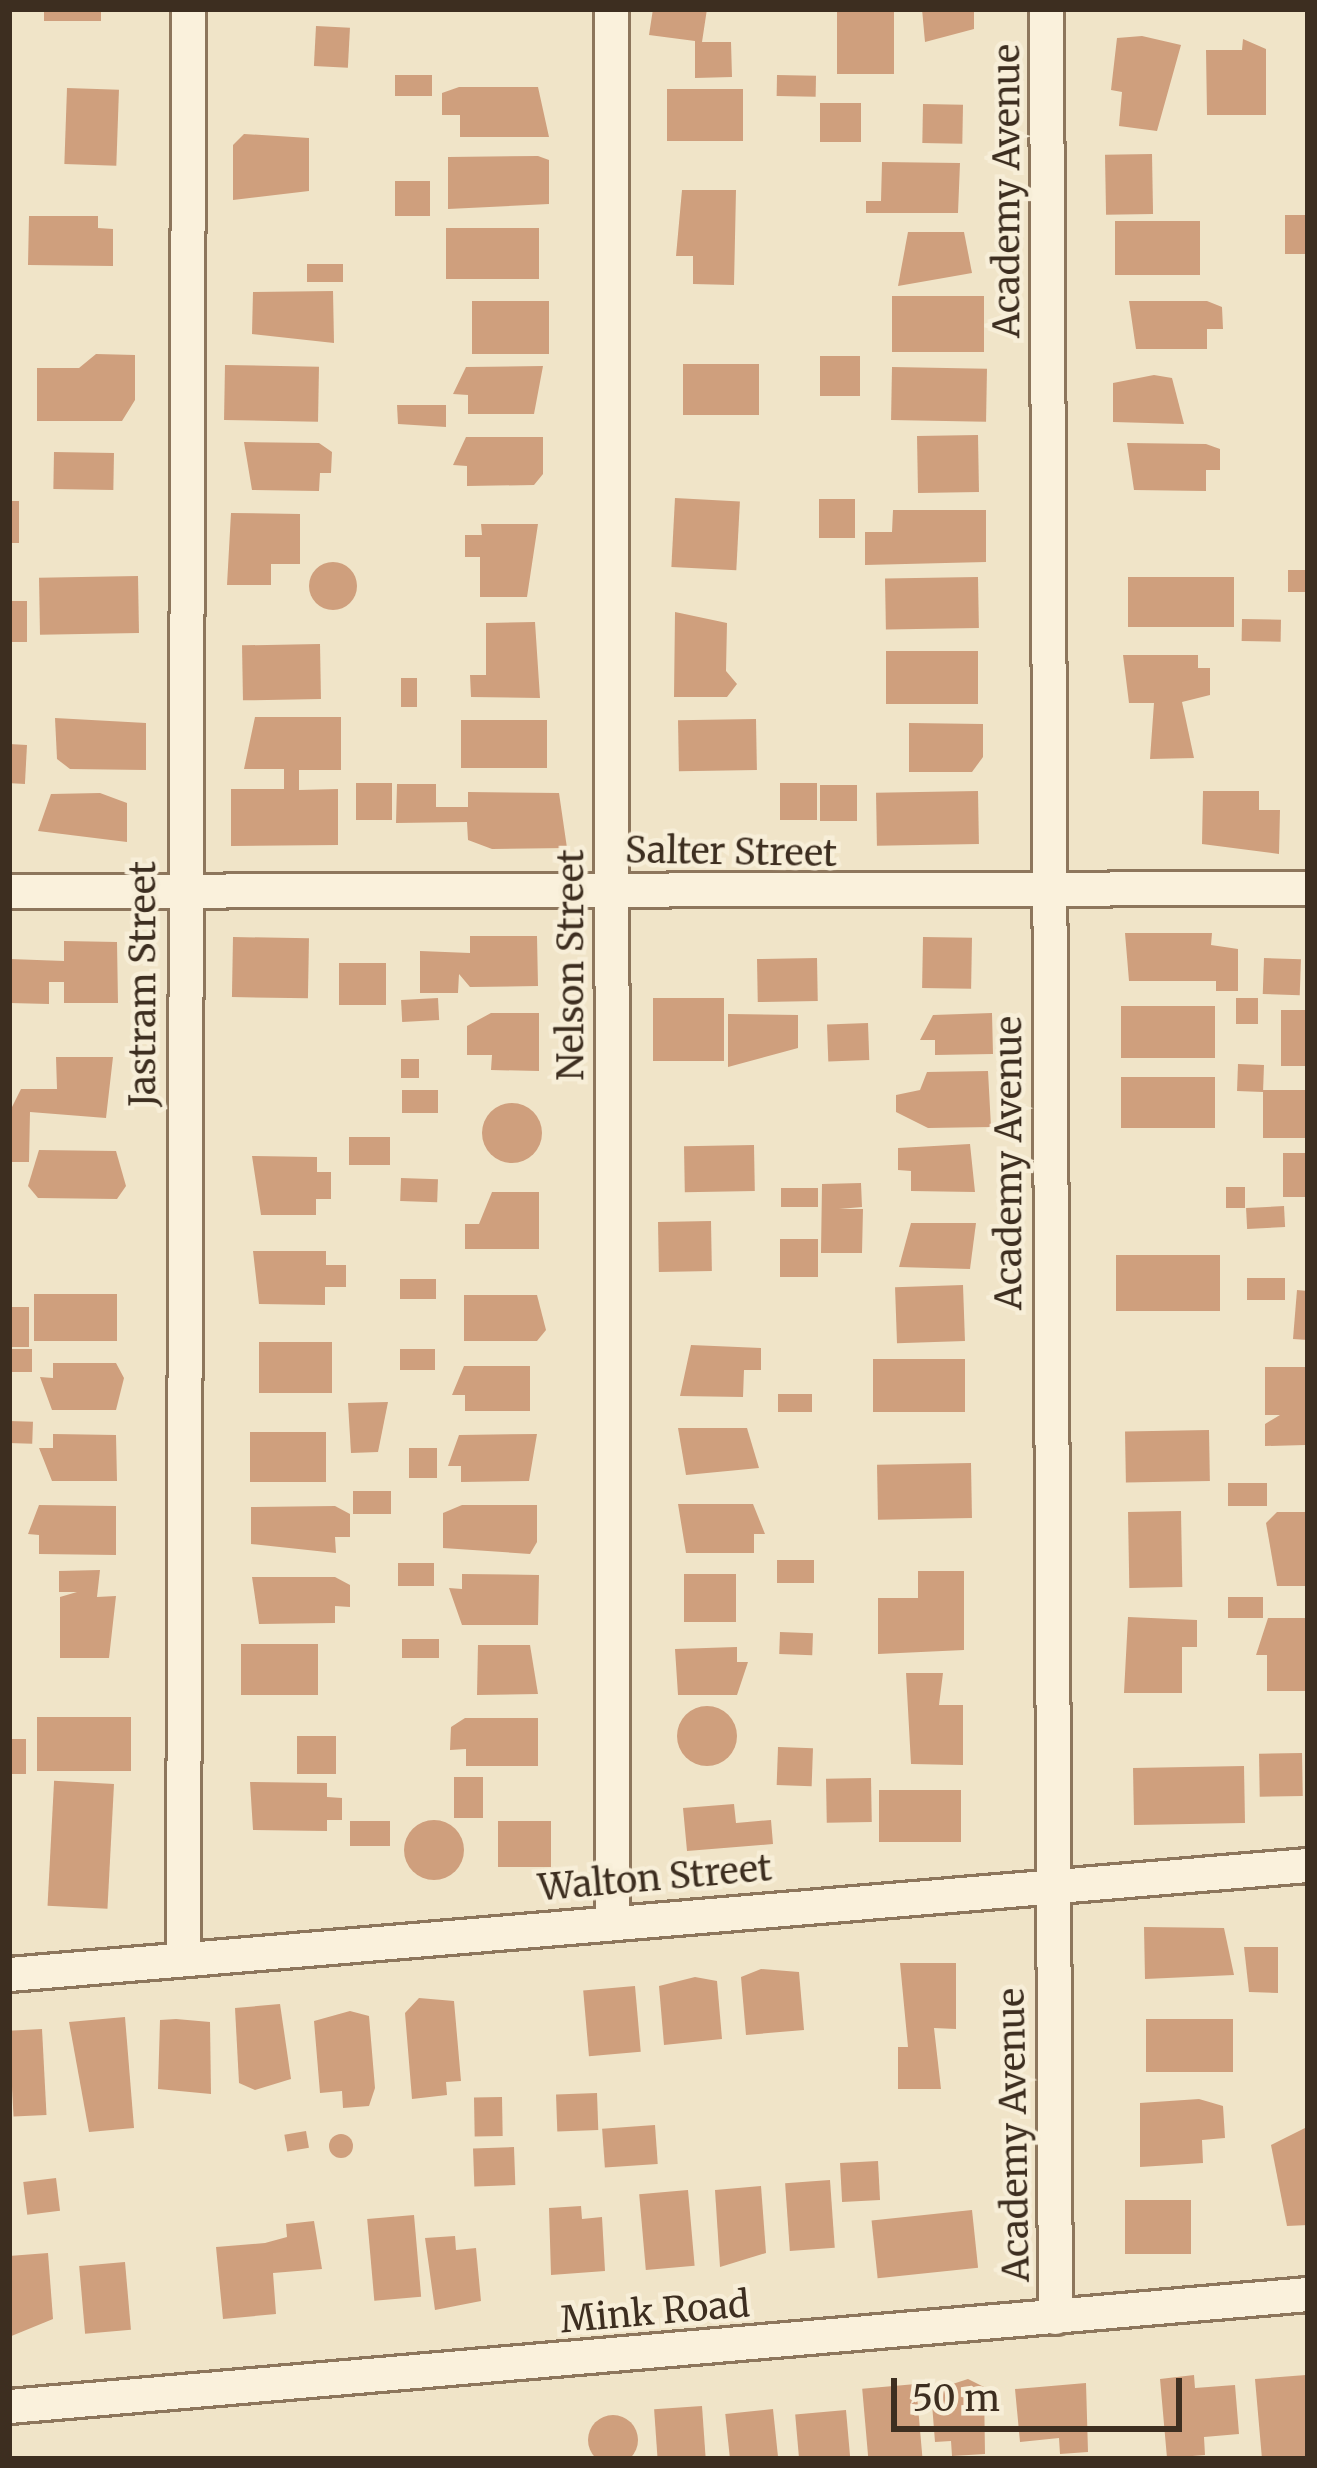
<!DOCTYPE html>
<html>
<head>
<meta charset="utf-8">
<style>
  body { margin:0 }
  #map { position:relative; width:1317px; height:2468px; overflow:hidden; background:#f0e4c8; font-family:Merriweather,serif }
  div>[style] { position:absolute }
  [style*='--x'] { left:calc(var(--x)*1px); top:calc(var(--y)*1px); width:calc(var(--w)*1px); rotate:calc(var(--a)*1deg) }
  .building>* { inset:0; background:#cf9f7d; transform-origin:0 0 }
  .round { border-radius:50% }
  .roads { filter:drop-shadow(3px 0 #8d765c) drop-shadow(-3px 0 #8d765c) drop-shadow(0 3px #8d765c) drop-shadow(0 -3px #8d765c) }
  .street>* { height:33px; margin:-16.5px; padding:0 16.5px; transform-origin:16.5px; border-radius:16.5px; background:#faf1dc }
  span { translate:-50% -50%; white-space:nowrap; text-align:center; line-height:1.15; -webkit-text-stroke:9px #f7eed8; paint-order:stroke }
  .street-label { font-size:36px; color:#3d2e20 }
  .frame { position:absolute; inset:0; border:12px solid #3d2e20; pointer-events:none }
  .scale { position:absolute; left:891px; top:2378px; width:291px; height:54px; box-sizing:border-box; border:6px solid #3d2e20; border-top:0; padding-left:15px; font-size:36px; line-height:42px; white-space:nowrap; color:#3d2e20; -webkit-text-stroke:9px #f7eed8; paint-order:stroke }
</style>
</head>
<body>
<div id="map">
  <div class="building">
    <i style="left:44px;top:9px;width:57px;height:12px"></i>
    <i style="clip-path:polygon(653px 9px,707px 9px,702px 42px,731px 42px,732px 77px,695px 78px,695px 41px,649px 35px)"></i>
    <i style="left:837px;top:9px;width:57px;height:65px"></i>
    <i style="clip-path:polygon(922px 9px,974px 9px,974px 29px,925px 42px)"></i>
    <i style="left:316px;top:26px;width:34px;height:40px;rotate:3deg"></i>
    <i style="clip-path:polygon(1142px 36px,1181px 45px,1157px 131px,1119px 126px,1122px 92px,1111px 90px,1117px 38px)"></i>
    <i style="clip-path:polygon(1243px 39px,1266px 49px,1266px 115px,1207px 115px,1206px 50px,1242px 50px)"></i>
    <i style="left:395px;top:75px;width:37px;height:21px"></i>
    <i style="left:777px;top:75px;width:39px;height:21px;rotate:1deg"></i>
    <i style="clip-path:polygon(459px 87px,538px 87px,549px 137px,460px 137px,460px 115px,442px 115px,442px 93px)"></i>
    <i style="left:67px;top:88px;width:52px;height:76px;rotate:2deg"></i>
    <i style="left:743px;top:89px;width:52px;height:76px;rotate:90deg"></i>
    <i style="left:820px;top:103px;width:41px;height:39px"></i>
    <i style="left:923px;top:104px;width:40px;height:39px;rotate:1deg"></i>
    <i style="clip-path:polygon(244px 134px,309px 138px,309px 191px,233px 200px,233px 145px)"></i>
    <i style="left:1152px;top:154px;width:60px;height:47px;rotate:89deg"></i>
    <i style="clip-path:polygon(538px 156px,549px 160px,549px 204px,448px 209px,448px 157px)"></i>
    <i style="clip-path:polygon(882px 162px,960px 163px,958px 213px,866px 213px,866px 201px,881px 201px)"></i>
    <i style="left:395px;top:181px;width:35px;height:35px"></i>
    <i style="clip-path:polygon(682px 190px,736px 190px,734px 285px,693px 284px,693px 256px,676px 256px)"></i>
    <i style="left:1308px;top:215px;width:39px;height:23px;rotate:90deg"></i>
    <i style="clip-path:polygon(29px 216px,98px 216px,98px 228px,113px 229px,113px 266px,28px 265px)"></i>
    <i style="left:1115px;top:221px;width:85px;height:54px"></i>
    <i style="left:446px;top:228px;width:93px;height:51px"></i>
    <i style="clip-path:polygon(908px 232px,964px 232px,972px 273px,898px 286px)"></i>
    <i style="left:307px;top:264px;width:36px;height:18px"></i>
    <i style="clip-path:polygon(333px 291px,334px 343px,252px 334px,253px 292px)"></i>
    <i style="left:892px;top:296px;width:92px;height:56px"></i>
    <i style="left:549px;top:301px;width:53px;height:77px;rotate:90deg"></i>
    <i style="clip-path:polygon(1129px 301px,1207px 301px,1222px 307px,1223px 329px,1207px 329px,1207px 349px,1136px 349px)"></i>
    <i style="clip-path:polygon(96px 354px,135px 355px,135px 400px,122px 421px,37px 421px,37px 368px,79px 368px)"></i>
    <i style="left:860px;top:356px;width:40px;height:40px;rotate:90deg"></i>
    <i style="left:683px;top:364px;width:76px;height:51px"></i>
    <i style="left:225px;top:365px;width:94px;height:55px;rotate:1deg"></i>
    <i style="clip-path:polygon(543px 366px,534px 414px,468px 414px,468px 395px,453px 394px,466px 367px)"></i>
    <i style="left:892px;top:367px;width:95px;height:53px;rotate:1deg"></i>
    <i style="clip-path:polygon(1154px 375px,1172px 378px,1184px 424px,1113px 422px,1113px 383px)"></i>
    <i style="clip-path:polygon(397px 405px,446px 405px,446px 427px,398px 424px)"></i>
    <i style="left:978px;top:435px;width:57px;height:61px;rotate:89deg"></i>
    <i style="clip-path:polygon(466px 437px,543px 437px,543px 474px,534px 485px,467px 486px,467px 466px,453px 465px)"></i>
    <i style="clip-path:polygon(244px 442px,319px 443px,332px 452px,331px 473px,320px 473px,319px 491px,252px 490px)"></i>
    <i style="clip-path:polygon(1127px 443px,1206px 444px,1220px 449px,1220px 470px,1206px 470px,1206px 491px,1134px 490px)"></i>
    <i style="left:54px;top:452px;width:60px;height:37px;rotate:1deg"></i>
    <i style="left:675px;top:498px;width:65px;height:69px;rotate:3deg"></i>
    <i style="left:819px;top:499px;width:36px;height:39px"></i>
    <i style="left:9px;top:501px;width:10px;height:42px"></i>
    <i style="clip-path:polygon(893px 510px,986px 510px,986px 562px,865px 565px,865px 532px,892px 532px)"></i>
    <i style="clip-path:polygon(231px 513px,300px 514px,300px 564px,271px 564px,271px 585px,227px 585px)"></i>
    <i style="clip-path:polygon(481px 524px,538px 524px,527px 597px,480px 597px,480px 557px,465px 557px,465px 535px,482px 535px)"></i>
    <i class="round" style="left:309px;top:562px;width:48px;height:48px"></i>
    <i style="left:1288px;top:570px;width:20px;height:22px"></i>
    <i style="left:138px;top:576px;width:57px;height:99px;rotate:89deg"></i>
    <i style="left:978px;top:577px;width:51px;height:93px;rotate:89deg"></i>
    <i style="left:1128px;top:577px;width:106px;height:50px"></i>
    <i style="left:9px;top:601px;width:18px;height:41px"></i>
    <i style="clip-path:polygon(675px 612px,727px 623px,726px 671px,737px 684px,727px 697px,674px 697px)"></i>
    <i style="left:1242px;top:619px;width:39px;height:22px;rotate:1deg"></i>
    <i style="clip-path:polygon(535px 622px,540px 698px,471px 697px,470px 675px,486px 675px,486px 623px)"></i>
    <i style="left:320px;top:644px;width:55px;height:78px;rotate:89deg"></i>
    <i style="left:886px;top:651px;width:92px;height:53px"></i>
    <i style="clip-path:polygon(1123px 655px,1198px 655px,1198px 668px,1210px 668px,1210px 695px,1182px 702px,1194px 758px,1150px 759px,1154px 703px,1129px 703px)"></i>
    <i style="left:401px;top:678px;width:16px;height:29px"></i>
    <i style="clip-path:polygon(255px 717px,341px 717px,341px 770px,299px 770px,299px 790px,338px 789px,338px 845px,231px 846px,231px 789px,284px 789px,284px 769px,244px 769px)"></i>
    <i style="clip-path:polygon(55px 718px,146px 723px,146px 770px,70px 769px,57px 759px)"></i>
    <i style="left:756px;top:719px;width:51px;height:78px;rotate:89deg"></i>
    <i style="left:461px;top:720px;width:86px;height:48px"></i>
    <i style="clip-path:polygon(909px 723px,983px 724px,983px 757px,972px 772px,909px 772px)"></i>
    <i style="left:9px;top:744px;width:18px;height:39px;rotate:3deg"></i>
    <i style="left:356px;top:783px;width:36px;height:37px"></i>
    <i style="left:780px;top:783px;width:37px;height:37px"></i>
    <i style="clip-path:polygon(397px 784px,436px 784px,436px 807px,468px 807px,468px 792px,559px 793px,567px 848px,492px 849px,468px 840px,467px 822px,396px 823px)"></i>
    <i style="left:820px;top:785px;width:37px;height:36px"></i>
    <i style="left:978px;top:791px;width:53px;height:102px;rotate:89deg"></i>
    <i style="clip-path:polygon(1203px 791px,1259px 791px,1259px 810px,1280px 810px,1279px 854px,1202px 844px)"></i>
    <i style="clip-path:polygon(100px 793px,127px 803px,127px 842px,38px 831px,51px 794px)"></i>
    <i style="clip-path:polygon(1125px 933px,1212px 933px,1211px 945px,1238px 949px,1238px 991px,1216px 991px,1216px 981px,1129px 981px)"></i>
    <i style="clip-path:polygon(470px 936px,537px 936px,538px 986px,470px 987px,459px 974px,458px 993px,420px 993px,420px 951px,470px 953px)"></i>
    <i style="left:233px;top:937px;width:76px;height:60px;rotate:1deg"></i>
    <i style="left:923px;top:937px;width:49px;height:51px;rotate:1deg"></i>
    <i style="clip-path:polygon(64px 941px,117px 942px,118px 1003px,64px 1003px,64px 982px,49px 982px,49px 1004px,10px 1003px,10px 959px,64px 961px)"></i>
    <i style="left:817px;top:958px;width:43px;height:60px;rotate:89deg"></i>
    <i style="left:1264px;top:958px;width:37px;height:36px;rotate:2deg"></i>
    <i style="left:386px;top:963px;width:42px;height:47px;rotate:90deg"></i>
    <i style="left:438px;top:998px;width:22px;height:37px;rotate:87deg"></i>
    <i style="left:724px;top:998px;width:63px;height:71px;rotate:90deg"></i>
    <i style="left:1258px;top:998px;width:26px;height:22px;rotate:90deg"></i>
    <i style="left:1121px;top:1006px;width:94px;height:52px"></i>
    <i style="left:1281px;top:1010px;width:27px;height:56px"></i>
    <i style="clip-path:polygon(491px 1013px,539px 1013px,539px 1071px,491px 1070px,492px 1055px,467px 1055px,467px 1026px)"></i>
    <i style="clip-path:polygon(992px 1013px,993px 1054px,935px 1055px,935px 1040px,920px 1040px,933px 1015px)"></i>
    <i style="clip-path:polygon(728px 1014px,798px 1015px,798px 1048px,728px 1067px)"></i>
    <i style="left:868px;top:1023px;width:37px;height:41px;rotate:88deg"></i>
    <i style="clip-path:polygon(56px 1057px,113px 1057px,106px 1118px,30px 1112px,29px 1162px,9px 1162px,9px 1113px,21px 1089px,57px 1089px)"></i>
    <i style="left:401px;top:1059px;width:18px;height:19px"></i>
    <i style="left:1238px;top:1064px;width:26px;height:27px;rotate:2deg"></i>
    <i style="clip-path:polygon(988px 1071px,991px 1127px,928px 1128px,896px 1112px,896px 1095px,920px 1090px,927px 1072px)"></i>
    <i style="left:1121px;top:1077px;width:94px;height:51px"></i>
    <i style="left:438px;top:1090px;width:23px;height:36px;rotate:90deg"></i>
    <i style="left:1263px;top:1090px;width:43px;height:48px"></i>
    <i class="round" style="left:482px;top:1103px;width:60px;height:60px"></i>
    <i style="left:390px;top:1137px;width:28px;height:41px;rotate:90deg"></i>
    <i style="clip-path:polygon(970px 1144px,975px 1192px,911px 1191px,911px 1171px,898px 1170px,898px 1148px)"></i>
    <i style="left:754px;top:1145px;width:46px;height:70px;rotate:89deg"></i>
    <i style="clip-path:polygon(39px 1150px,116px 1151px,126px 1186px,117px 1199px,38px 1198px,28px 1186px)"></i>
    <i style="left:1283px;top:1153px;width:25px;height:44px"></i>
    <i style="clip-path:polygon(252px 1156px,317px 1157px,317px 1172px,331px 1172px,331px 1199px,316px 1199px,316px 1215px,261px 1215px)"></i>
    <i style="left:401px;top:1178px;width:37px;height:23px;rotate:2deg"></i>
    <i style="clip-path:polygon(861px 1183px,862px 1207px,839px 1209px,863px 1209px,862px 1253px,821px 1253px,822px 1184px)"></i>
    <i style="left:1226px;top:1187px;width:19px;height:21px"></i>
    <i style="left:818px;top:1188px;width:19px;height:37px;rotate:90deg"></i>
    <i style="clip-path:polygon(492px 1192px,539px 1192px,539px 1249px,465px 1249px,465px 1224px,479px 1224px)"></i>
    <i style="left:1284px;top:1206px;width:21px;height:38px;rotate:87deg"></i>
    <i style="left:711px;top:1221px;width:50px;height:53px;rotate:89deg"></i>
    <i style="clip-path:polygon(911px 1223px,976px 1223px,970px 1269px,899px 1267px)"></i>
    <i style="left:780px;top:1239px;width:38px;height:38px"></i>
    <i style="clip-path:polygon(253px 1251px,326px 1251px,326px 1265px,346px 1265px,346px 1287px,325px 1287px,325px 1305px,259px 1304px)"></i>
    <i style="left:1116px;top:1255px;width:104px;height:56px"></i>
    <i style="left:1285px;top:1278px;width:22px;height:38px;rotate:90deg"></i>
    <i style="left:400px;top:1279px;width:36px;height:20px"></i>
    <i style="left:963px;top:1285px;width:56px;height:68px;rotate:88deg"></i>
    <i style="clip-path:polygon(1297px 1290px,1308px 1291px,1308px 1340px,1293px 1339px)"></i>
    <i style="left:34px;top:1294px;width:83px;height:47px"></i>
    <i style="clip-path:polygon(464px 1295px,537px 1295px,546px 1330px,537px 1341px,464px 1341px)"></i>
    <i style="left:9px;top:1307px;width:20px;height:40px"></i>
    <i style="left:259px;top:1342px;width:73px;height:51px"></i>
    <i style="clip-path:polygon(691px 1345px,761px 1348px,761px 1370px,744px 1370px,743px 1397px,680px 1396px)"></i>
    <i style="left:9px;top:1349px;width:23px;height:23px"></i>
    <i style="left:435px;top:1349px;width:21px;height:35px;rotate:90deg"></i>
    <i style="left:873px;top:1359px;width:92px;height:53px"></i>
    <i style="clip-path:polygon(53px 1363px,116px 1363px,124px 1378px,116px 1410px,52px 1410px,40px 1377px,53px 1378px)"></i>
    <i style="clip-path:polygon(464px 1366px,530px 1366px,530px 1411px,465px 1411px,465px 1395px,452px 1395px)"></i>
    <i style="clip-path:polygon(1265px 1367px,1308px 1367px,1305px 1445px,1265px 1446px,1265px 1424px,1280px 1415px,1265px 1415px)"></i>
    <i style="left:778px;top:1394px;width:34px;height:18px"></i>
    <i style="clip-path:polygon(388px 1402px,378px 1452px,351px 1453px,348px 1403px)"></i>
    <i style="left:9px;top:1421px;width:24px;height:22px;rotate:2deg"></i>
    <i style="clip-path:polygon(678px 1428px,747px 1428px,759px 1468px,686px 1475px)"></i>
    <i style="left:1209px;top:1430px;width:51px;height:84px;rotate:89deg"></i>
    <i style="left:326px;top:1432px;width:50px;height:76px;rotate:90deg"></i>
    <i style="clip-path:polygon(53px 1434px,116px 1435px,117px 1481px,52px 1481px,39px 1448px,53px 1448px)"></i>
    <i style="clip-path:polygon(537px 1434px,529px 1481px,461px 1482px,461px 1466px,448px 1466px,459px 1435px)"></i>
    <i style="left:409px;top:1448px;width:28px;height:30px"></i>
    <i style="left:971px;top:1463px;width:55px;height:94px;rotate:89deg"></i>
    <i style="left:1228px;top:1483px;width:39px;height:23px"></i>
    <i style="left:353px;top:1491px;width:38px;height:23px"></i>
    <i style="clip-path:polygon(678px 1504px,753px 1504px,765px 1534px,754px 1534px,754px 1553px,686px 1553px)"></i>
    <i style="clip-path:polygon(39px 1505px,116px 1506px,116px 1555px,39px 1554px,39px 1535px,28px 1534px)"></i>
    <i style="clip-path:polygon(462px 1505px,537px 1505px,537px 1542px,530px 1554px,443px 1548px,443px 1513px)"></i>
    <i style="clip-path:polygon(335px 1506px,350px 1514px,350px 1537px,335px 1537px,336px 1553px,251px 1544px,251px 1507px)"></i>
    <i style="left:1181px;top:1511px;width:76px;height:53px;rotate:89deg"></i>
    <i style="clip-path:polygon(1277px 1512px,1308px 1512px,1308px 1586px,1277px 1586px,1266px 1523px)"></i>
    <i style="left:777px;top:1560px;width:37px;height:23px"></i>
    <i style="left:398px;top:1563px;width:36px;height:23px"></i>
    <i style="clip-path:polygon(100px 1570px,97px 1597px,116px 1596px,109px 1658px,60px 1658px,60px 1597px,77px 1592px,59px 1592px,59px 1571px)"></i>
    <i style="clip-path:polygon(918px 1571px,964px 1571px,964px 1650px,878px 1654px,878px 1598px,918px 1598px)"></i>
    <i style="clip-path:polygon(462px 1574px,539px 1575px,538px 1625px,462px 1625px,449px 1588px,462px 1589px)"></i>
    <i style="left:684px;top:1574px;width:52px;height:48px"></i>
    <i style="clip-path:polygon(252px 1577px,335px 1577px,350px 1585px,350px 1607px,335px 1606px,335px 1623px,259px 1624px)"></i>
    <i style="left:1228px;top:1597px;width:35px;height:21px"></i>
    <i style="clip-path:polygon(1128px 1617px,1197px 1620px,1197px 1647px,1182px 1647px,1182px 1693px,1124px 1693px)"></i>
    <i style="clip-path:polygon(1268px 1618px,1308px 1618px,1308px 1691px,1267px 1691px,1267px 1655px,1256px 1655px)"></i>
    <i style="left:780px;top:1632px;width:33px;height:22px;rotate:2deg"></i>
    <i style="left:402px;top:1639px;width:37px;height:19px"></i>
    <i style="left:318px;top:1644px;width:51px;height:77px;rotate:90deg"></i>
    <i style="clip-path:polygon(478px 1645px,530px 1645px,538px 1694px,477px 1695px)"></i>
    <i style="clip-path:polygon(737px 1647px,737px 1662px,748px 1662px,737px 1695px,678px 1695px,675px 1649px)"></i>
    <i style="clip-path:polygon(906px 1673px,943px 1673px,939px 1705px,963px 1705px,963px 1765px,911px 1764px)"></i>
    <i class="round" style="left:677px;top:1706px;width:60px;height:60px"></i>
    <i style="left:37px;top:1717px;width:94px;height:54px"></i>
    <i style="clip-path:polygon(465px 1718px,538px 1718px,538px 1766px,466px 1766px,466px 1749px,450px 1750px,451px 1727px)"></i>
    <i style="left:297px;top:1736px;width:39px;height:38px"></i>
    <i style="left:9px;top:1739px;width:17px;height:35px"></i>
    <i style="left:778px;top:1747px;width:35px;height:38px;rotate:2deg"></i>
    <i style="left:1302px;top:1753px;width:43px;height:43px;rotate:89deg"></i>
    <i style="left:1244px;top:1766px;width:57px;height:111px;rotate:89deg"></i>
    <i style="left:454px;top:1777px;width:29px;height:41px"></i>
    <i style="left:871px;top:1778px;width:44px;height:45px;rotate:89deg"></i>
    <i style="clip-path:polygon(250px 1782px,327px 1783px,327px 1797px,342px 1798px,342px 1820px,327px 1820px,327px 1831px,253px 1830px)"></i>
    <i style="left:114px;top:1784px;width:125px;height:60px;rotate:93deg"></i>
    <i style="left:961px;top:1790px;width:52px;height:82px;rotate:90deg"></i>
    <i style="clip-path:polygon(734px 1804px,736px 1823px,771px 1820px,773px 1844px,687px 1851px,683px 1808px)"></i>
    <i class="round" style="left:404px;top:1820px;width:60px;height:60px"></i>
    <i style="left:350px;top:1821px;width:40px;height:25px"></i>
    <i style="left:498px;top:1821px;width:53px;height:46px"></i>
    <i style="clip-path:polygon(1144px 1927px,1224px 1928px,1234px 1975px,1145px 1979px)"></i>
    <i style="clip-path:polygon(1244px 1947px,1278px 1947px,1278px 1993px,1249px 1992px)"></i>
    <i style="clip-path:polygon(900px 1963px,956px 1963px,956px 2029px,934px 2028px,941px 2089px,898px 2089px,898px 2047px,908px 2047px)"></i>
    <i style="clip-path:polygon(761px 1969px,799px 1972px,804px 2030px,746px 2035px,741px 1977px)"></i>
    <i style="clip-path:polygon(695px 1977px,717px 1981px,722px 2039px,664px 2045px,659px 1986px)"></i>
    <i style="left:635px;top:1986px;width:66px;height:52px;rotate:85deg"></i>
    <i style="clip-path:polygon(419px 1998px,454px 2001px,461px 2081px,446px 2082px,447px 2095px,412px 2099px,405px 2013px)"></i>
    <i style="clip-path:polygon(280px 2004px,291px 2079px,255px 2090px,239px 2083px,235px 2008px)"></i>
    <i style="clip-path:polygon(350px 2011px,369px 2016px,375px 2088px,369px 2106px,343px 2108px,342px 2091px,320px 2093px,314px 2021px)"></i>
    <i style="clip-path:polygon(125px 2017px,134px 2128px,89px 2132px,69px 2022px)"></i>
    <i style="clip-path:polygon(176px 2019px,210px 2022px,211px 2094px,158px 2089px,160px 2020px)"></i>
    <i style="left:1146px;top:2019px;width:87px;height:53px"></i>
    <i style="left:42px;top:2029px;width:86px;height:33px;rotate:87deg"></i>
    <i style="left:597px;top:2093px;width:37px;height:41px;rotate:88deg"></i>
    <i style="left:502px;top:2097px;width:39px;height:28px;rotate:89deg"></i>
    <i style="clip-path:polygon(1199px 2099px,1223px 2106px,1225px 2138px,1202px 2140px,1203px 2163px,1140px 2167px,1140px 2103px)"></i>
    <i style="left:655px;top:2125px;width:39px;height:53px;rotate:86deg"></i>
    <i style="clip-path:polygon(1307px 2127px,1308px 2225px,1287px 2226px,1271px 2145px)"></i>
    <i style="left:306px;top:2131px;width:17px;height:22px;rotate:80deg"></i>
    <i class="round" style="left:329px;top:2134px;width:24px;height:24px"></i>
    <i style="left:514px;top:2147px;width:38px;height:41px;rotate:88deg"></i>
    <i style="left:878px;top:2161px;width:39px;height:38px;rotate:87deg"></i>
    <i style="left:56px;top:2178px;width:33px;height:33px;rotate:83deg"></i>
    <i style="left:830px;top:2180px;width:68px;height:45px;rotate:86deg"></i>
    <i style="clip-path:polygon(761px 2186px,766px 2253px,720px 2267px,715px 2190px)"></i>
    <i style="left:688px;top:2190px;width:76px;height:49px;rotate:85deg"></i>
    <i style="left:1125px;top:2200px;width:66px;height:54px"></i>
    <i style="clip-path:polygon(581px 2206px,582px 2219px,602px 2217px,605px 2271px,551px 2275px,549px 2208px)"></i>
    <i style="left:972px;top:2210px;width:58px;height:101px;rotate:84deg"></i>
    <i style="left:414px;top:2215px;width:82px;height:47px;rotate:85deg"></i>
    <i style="clip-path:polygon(314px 2221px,322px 2269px,273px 2273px,276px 2314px,223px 2319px,216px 2247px,265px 2243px,287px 2237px,286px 2224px)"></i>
    <i style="clip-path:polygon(455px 2236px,456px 2250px,476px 2248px,481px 2301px,435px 2310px,425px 2238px)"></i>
    <i style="clip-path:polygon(48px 2253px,53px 2319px,9px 2337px,9px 2256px)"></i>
    <i style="left:125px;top:2262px;width:68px;height:46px;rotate:85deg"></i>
    <i style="clip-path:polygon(1194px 2375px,1195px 2388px,1235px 2385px,1239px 2434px,1204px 2437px,1205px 2455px,1167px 2458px,1160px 2379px)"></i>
    <i style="clip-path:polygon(1306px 2375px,1308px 2459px,1262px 2459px,1255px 2379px)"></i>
    <i style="clip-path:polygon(968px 2379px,984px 2387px,985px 2454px,952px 2456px,951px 2441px,935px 2442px,931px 2391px)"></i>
    <i style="clip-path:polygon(1086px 2383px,1088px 2452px,1060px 2454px,1059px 2438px,1020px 2442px,1015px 2389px)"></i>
    <i style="left:916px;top:2384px;width:75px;height:54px;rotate:85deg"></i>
    <i style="left:702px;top:2406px;width:53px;height:48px;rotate:86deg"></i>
    <i style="left:773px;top:2409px;width:50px;height:48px;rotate:84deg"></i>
    <i style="left:846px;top:2410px;width:49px;height:51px;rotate:85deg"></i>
    <i class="round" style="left:588px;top:2415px;width:50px;height:50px"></i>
  </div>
  <div class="roads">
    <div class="street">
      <i style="--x:611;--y:9;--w:1912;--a:89.97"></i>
      <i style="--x:1046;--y:9;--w:2308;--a:89.78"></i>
      <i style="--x:9;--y:891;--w:1299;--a:-0.13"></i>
      <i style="--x:183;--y:1959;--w:1950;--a:-89.85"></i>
      <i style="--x:9;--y:1974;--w:1304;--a:-4.8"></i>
      <i style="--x:9;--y:2406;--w:1304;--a:-4.93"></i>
    </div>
  </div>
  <div class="street-label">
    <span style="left:1007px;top:191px;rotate:-90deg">Academy Avenue</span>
    <span style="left:731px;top:852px;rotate:1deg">Salter Street</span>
    <span style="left:571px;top:965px;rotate:-90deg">Nelson Street</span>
    <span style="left:143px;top:984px;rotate:-90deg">Jastram Street</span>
    <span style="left:1009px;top:1163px;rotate:-90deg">Academy Avenue</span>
    <span style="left:655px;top:1878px;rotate:-5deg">Walton Street</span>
    <span style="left:1014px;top:2135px;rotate:-91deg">Academy Avenue</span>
    <span style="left:655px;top:2312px;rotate:-5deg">Mink Road</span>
  </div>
  <div class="frame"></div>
  <div class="scale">50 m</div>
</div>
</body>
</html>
